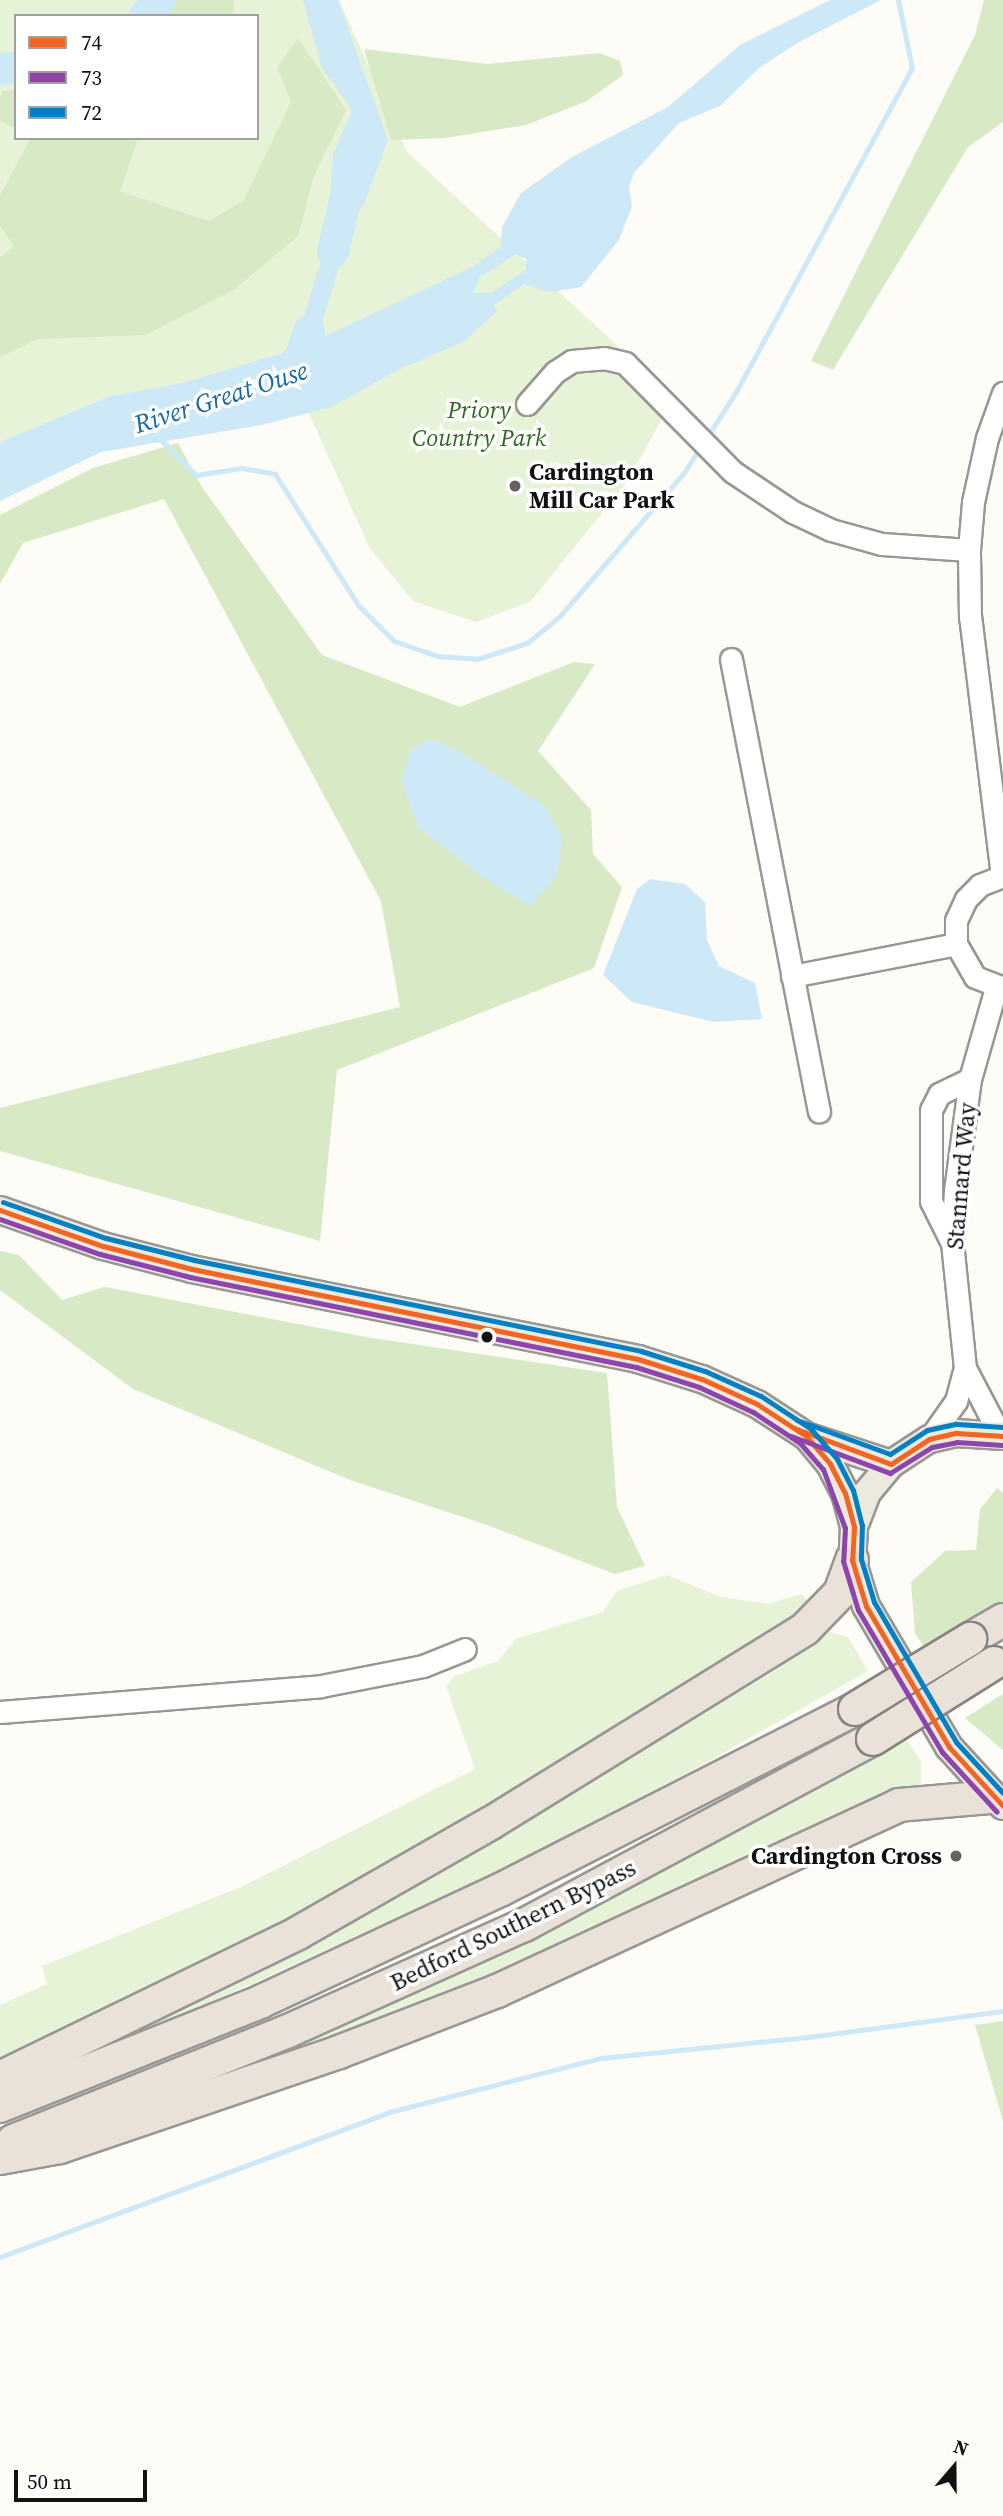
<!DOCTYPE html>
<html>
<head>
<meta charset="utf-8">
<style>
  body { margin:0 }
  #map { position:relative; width:1003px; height:2516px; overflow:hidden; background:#fdfcf7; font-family:"Source Serif 4",serif }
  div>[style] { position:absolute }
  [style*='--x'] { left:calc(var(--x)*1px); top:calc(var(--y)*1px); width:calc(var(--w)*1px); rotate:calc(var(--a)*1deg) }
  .green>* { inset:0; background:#e7f3d7 }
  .forest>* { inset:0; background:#d8eac5; transform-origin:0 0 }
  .water>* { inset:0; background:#cde8f7 }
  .stream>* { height:5px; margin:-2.5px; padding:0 2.5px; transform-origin:2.5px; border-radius:2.5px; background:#cde8f7 }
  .canal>* { height:19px; margin:-9.5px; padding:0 9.5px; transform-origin:9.5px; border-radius:9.5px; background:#cde8f7 }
  .river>* { height:32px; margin:-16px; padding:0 16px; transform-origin:16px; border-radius:16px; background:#cde8f7 }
  .roads { filter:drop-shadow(2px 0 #979795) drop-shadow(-2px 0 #979795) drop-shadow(0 2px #979795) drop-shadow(0 -2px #979795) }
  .minor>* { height:21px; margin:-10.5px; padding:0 10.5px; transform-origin:10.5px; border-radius:10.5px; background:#fffffe }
  .major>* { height:26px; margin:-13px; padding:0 13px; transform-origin:13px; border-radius:13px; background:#ede9dc }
  .highway>* { height:32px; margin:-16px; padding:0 16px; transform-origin:16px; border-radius:16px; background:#eae1d8 }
  .bridges { filter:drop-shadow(2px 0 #858482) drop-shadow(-2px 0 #858482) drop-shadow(0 2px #858482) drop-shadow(0 -2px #858482) }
  .highway-bridge>* { height:32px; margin:-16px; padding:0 16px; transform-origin:16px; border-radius:16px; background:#eae1d8 }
  .bus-1>* { height:5px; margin:-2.5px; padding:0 2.5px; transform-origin:2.5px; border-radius:2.5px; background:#f26522 }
  .bus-2>* { height:5px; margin:-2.5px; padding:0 2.5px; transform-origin:2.5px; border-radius:2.5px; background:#8e44ad }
  .bus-3>* { height:5px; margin:-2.5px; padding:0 2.5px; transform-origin:2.5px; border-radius:2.5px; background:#0080c7 }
  .dots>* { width:19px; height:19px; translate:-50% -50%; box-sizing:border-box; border:4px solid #fff; border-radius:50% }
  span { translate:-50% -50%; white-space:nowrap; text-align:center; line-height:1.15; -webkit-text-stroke:7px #fff; paint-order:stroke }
  .park-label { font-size:24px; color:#2f6b1f; font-style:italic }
  .poi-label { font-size:24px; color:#111; font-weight:700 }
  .left { translate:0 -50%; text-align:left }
  .right { translate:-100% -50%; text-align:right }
  .street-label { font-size:24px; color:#111 }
  .water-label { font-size:26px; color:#1768a6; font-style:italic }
  .legend { position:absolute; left:14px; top:14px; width:245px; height:126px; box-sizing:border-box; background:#fff; border:2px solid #a0a0a0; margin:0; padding:9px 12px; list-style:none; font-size:21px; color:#111 }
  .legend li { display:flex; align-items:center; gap:14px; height:35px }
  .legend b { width:35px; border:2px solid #a0a0a0 }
  .north { position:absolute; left:919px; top:2432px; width:70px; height:70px; -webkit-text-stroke:5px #fff; paint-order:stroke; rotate:20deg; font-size:19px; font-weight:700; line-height:28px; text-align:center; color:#111 }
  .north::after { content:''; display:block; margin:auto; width:24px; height:32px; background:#111; clip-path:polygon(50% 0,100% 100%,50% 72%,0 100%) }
  .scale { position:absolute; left:14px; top:2470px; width:133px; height:32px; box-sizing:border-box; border:4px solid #111; border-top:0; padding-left:9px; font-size:21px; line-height:24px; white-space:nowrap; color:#111; -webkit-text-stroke:5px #fff; paint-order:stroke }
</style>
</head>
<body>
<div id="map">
  <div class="green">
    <i style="clip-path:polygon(evenodd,0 0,339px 0,407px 152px,674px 398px,626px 483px,530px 602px,476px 622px,413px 601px,369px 547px,282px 353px,186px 382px,110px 396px,0 442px,0 0,16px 16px,257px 16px,257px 138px,16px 138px,16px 16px)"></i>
    <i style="clip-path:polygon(667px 1575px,721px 1597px,768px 1604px,801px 1594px,811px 1603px,790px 1627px,484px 1814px,152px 1994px,0 2059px,0 2005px,47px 1984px,42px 1966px,241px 1887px,475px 1769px,446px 1686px,455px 1676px,498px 1661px,516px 1639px,603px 1612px,617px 1591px)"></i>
    <i style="clip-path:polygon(827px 1631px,848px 1637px,868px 1671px,700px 1766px,491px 1875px,35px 2082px,32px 2074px,240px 1973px,538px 1813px,784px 1665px)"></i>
    <i style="clip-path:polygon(903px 1734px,921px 1761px,921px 1793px,597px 1936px,332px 2040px,188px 2092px,183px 2082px)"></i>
  </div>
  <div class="forest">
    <i style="left:167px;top:0;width:67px;height:16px"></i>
    <i style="clip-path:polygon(984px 0,1003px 0,1003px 122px,968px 147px,833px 370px,811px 361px,975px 35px)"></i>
    <i style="clip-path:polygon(298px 38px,346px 110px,314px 176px,298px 236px,235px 289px,145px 335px,38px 339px,0 357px,0 257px,14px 246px,0 226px,0 195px,31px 138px,138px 138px,120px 191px,209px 221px,244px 200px,291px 102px,277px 68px)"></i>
    <i style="clip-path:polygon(364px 49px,488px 64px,599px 53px,620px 61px,623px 75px,587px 101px,526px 125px,446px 138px,391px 140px)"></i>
    <i style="clip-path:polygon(16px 90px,16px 129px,0 121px,0 97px,3px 91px)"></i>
    <i style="clip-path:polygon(178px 443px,202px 487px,322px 655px,460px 707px,574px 662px,595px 664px,538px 751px,591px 810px,593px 854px,622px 887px,594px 968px,337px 1070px,320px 1241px,0 1151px,0 1108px,400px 1007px,381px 901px,164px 499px,23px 543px,0 584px,0 515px,93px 468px)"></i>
    <i style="clip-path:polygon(0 1251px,19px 1255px,62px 1300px,105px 1287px,366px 1337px,607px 1373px,617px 1507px,645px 1566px,615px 1574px,487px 1525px,350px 1480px,133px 1389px,0 1290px)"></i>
    <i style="clip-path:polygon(997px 1488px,1003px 1493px,1003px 1604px,926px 1650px,915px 1633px,911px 1582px,945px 1551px,976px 1550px,980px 1509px)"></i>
    <i style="clip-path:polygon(1003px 1694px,1003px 1750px,965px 1718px)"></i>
    <i style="clip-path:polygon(1003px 2021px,1003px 2121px,975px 2025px)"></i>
  </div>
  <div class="water">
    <i style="clip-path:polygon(303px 0,338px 0,388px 140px,364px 204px,350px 222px,337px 219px,330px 193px,333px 155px,352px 110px,322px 68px)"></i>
    <i style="clip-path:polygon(evenodd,830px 0,881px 0,799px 42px,759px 68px,720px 106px,679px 123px,634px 173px,629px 187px,632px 206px,619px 240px,581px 287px,549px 292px,524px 284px,494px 305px,497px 311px,465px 341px,398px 370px,331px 407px,262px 425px,101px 452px,0 501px,0 442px,110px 396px,186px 382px,282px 353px,299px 339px,311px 342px,323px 337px,472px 267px,501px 247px,502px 227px,521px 193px,572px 157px,668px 107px,740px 45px,830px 0,516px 254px,526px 259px,526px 270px,491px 293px,473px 293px,480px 277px,516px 254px)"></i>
    <i style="clip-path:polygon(429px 738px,459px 751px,545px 806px,562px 839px,557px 875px,530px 906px,485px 879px,418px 827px,402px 784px,410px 751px)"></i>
    <i style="clip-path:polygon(650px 879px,685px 884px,705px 902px,707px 940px,719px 966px,755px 983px,762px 1019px,714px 1022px,632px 1002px,603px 975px,637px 889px)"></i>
  </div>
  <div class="stream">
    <i style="--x:158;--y:437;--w:54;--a:45"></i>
    <i style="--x:196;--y:475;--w:47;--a:-8.7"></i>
    <i style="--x:242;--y:468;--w:34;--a:10"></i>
    <i style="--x:275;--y:474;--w:155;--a:57.6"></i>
    <i style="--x:358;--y:605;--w:51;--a:45"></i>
    <i style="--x:394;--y:641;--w:46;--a:18.8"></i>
    <i style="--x:438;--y:656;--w:39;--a:4"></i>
    <i style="--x:477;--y:659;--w:52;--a:-17.7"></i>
    <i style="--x:527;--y:643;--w:41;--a:-39.1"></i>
    <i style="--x:559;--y:617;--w:189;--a:-49.1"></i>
    <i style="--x:683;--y:474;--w:31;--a:-57"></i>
    <i style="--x:707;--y:437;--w:56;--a:-57.4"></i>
    <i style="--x:737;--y:390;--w:366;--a:-61.5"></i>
    <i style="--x:912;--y:68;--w:69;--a:-101.6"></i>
    <i style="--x:0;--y:2257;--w:415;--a:-20.4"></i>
    <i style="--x:389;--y:2112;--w:219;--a:-14.3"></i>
    <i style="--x:601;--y:2058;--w:208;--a:-5.8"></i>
    <i style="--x:808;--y:2037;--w:197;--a:-7.6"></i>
  </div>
  <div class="canal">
    <i style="--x:309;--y:331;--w:83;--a:-73.1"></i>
  </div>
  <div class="river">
    <i style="--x:145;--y:16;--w:22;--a:-47"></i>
    <i style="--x:0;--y:69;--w:16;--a:-4"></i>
    <i style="--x:333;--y:252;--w:75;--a:-76.9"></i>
    <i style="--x:295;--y:375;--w:46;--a:-72.3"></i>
  </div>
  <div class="roads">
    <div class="minor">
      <i style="--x:527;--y:404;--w:43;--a:-48.8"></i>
      <i style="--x:555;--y:372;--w:20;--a:-33"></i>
      <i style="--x:572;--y:361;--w:32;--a:-5"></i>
      <i style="--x:604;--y:358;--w:22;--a:13"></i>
      <i style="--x:625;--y:363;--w:153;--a:45.3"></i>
      <i style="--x:733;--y:472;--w:72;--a:33.7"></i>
      <i style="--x:793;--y:512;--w:42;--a:25.3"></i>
      <i style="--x:831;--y:530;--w:53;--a:15.4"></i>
      <i style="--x:882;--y:544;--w:87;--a:3.9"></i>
      <i style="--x:731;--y:659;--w:461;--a:79"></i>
      <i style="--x:1002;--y:876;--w:261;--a:-97"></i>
      <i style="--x:970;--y:617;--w:67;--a:-90.9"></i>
      <i style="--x:969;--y:550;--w:48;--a:-85.2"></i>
      <i style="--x:973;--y:502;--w:66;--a:-77.7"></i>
      <i style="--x:987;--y:438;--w:48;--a:-70.4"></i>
      <i style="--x:1003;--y:876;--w:25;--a:159"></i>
      <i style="--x:980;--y:885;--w:20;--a:135"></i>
      <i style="--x:966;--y:899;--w:23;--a:115"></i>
      <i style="--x:956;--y:920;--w:24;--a:90"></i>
      <i style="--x:956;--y:944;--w:38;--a:60"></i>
      <i style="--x:975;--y:977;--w:30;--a:21"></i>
      <i style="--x:792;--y:976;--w:167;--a:-11"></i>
      <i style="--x:951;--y:1241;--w:45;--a:-116.6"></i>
      <i style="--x:931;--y:1201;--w:91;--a:-90"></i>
      <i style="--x:931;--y:1110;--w:18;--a:-63"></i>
      <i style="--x:939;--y:1094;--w:34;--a:-26"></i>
      <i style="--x:965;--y:1368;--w:76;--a:62.4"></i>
      <i style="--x:929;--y:1439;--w:47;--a:-54.6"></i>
      <i style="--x:956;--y:1401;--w:34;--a:-75"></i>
      <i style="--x:965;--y:1368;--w:126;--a:-95.9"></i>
      <i style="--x:952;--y:1243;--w:52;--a:-86.7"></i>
      <i style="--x:955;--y:1191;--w:113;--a:-82.4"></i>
      <i style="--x:970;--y:1079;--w:95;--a:-74.1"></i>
      <i style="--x:0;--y:1712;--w:322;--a:-4.6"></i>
      <i style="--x:321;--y:1686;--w:104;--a:-11.1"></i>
      <i style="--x:423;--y:1666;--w:45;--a:-22"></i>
    </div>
    <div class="major">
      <i style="--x:0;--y:1210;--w:109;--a:19.3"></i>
      <i style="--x:103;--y:1246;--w:92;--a:14.5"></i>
      <i style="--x:192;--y:1269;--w:455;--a:11.4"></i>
      <i style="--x:638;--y:1359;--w:67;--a:17.4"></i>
      <i style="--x:702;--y:1379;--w:60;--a:24.4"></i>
      <i style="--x:757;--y:1404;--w:59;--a:33.1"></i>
      <i style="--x:806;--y:1436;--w:89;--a:18.2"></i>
      <i style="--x:1003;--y:1436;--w:47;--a:-176.3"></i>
      <i style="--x:956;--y:1433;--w:28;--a:167"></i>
      <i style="--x:929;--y:1439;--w:45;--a:146.7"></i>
      <i style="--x:891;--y:1464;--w:38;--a:130"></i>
      <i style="--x:867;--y:1493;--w:36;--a:111"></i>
      <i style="--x:854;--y:1527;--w:33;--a:93"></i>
      <i style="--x:852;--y:1560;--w:48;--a:73.1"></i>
      <i style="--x:866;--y:1606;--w:164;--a:59.5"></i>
      <i style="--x:949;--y:1747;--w:80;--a:47.5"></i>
      <i style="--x:809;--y:1439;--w:33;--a:50"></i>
      <i style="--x:830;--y:1464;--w:33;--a:63"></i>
      <i style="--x:845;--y:1493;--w:35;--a:75"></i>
    </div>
    <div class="highway">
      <i style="--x:970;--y:1639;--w:38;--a:-30"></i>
      <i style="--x:0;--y:2078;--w:331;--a:-25.9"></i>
      <i style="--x:298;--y:1933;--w:222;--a:-29.7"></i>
      <i style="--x:491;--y:1823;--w:369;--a:-31.7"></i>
      <i style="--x:805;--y:1629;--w:50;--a:-45.8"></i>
      <i style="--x:840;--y:1593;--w:35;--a:-70"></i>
      <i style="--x:0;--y:2106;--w:282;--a:-21.8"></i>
      <i style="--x:262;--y:2001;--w:263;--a:-25"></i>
      <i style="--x:500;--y:1890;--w:398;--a:-27"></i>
      <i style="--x:13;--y:2141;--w:296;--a:-21.8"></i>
      <i style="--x:288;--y:2031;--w:259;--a:-24.2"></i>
      <i style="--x:524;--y:1925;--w:395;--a:-28.1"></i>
      <i style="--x:0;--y:2158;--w:61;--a:-10.4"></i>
      <i style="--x:60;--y:2147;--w:295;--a:-18.8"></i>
      <i style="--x:339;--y:2052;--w:169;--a:-21.1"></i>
      <i style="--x:497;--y:1991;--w:443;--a:-24.8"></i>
      <i style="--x:899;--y:1805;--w:92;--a:-5"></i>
    </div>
  </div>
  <div class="bridges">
    <div class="highway-bridge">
      <i style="--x:855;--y:1709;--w:135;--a:-31.3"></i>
      <i style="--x:873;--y:1739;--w:143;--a:-32.1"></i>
    </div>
  </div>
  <div class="bus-1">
    <i style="--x:0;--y:1210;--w:109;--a:19.3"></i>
    <i style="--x:103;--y:1246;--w:92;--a:14.5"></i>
    <i style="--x:192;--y:1269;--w:455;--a:11.4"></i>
    <i style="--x:638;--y:1359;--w:67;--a:17.4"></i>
    <i style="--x:702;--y:1379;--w:60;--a:24.4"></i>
    <i style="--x:757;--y:1404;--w:59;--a:33.1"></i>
    <i style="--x:806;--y:1436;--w:37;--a:49"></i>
    <i style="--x:830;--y:1464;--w:33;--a:63"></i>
    <i style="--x:845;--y:1493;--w:35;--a:75"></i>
    <i style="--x:854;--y:1527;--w:33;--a:93"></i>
    <i style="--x:852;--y:1560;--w:48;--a:73.1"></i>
    <i style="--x:866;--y:1606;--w:164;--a:59.5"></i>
    <i style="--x:949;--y:1747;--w:80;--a:47.5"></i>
    <i style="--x:794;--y:1428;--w:103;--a:20.4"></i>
    <i style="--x:891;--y:1464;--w:45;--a:-33.3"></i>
    <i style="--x:929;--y:1439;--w:28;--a:-13"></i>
    <i style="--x:956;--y:1433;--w:47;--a:3.7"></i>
  </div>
  <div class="bus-2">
    <i style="--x:0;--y:1219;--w:106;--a:19.3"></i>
    <i style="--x:100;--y:1254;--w:93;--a:14.3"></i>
    <i style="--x:190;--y:1277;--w:455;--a:11.4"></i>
    <i style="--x:636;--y:1367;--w:66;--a:17.6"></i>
    <i style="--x:699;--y:1387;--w:60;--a:24.8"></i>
    <i style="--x:753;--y:1412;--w:56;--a:33.4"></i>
    <i style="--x:800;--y:1443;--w:35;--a:49"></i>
    <i style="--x:823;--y:1469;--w:63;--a:69.6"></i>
    <i style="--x:845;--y:1528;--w:33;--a:93"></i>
    <i style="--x:843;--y:1561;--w:51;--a:73"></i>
    <i style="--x:858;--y:1610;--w:165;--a:59.4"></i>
    <i style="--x:942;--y:1752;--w:81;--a:47.5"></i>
    <i style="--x:791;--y:1436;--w:106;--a:20.5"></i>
    <i style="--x:890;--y:1473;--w:49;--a:-31.8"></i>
    <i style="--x:932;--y:1447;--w:25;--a:-11"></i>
    <i style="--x:957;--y:1442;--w:45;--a:3.8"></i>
  </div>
  <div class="bus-3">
    <i style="--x:3;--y:1202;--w:109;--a:19.3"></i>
    <i style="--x:106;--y:1238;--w:91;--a:14"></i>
    <i style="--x:194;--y:1260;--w:456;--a:11.5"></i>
    <i style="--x:641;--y:1351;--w:67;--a:17.4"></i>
    <i style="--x:705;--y:1371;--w:61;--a:24.1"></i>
    <i style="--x:761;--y:1396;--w:60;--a:33.4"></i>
    <i style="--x:811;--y:1429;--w:40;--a:49"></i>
    <i style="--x:837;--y:1459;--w:35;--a:63"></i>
    <i style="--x:853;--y:1490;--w:36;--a:76"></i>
    <i style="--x:862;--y:1525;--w:34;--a:92"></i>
    <i style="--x:861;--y:1559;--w:45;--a:73.2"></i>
    <i style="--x:874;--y:1602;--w:162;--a:59.6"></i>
    <i style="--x:956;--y:1742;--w:69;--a:47.3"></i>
    <i style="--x:797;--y:1420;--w:99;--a:20.1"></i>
    <i style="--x:890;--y:1454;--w:44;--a:-33"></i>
    <i style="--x:927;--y:1430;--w:30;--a:-12"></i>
    <i style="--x:956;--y:1424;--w:47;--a:3.7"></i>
  </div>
  <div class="dots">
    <i style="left:515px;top:486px;background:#646362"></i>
    <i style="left:487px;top:1337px;background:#111"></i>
    <i style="left:956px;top:1856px;background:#646362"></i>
  </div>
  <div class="park-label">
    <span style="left:479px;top:424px">Priory<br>Country Park</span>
  </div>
  <div class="poi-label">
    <span class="left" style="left:529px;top:486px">Cardington<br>Mill Car Park</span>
    <span class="right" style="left:942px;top:1856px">Cardington Cross</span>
  </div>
  <div class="street-label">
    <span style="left:961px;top:1176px;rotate:-85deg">Stannard Way</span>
    <span style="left:513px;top:1925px;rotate:-26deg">Bedford Southern Bypass</span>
  </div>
  <div class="water-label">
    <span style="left:221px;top:398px;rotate:-18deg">River Great Ouse</span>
  </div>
  <ul class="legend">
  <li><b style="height:9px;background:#f26522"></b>74</li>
  <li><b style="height:9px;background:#8e44ad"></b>73</li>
  <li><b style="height:9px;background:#0080c7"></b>72</li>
  </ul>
  <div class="north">N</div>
  <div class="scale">50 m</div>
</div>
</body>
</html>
